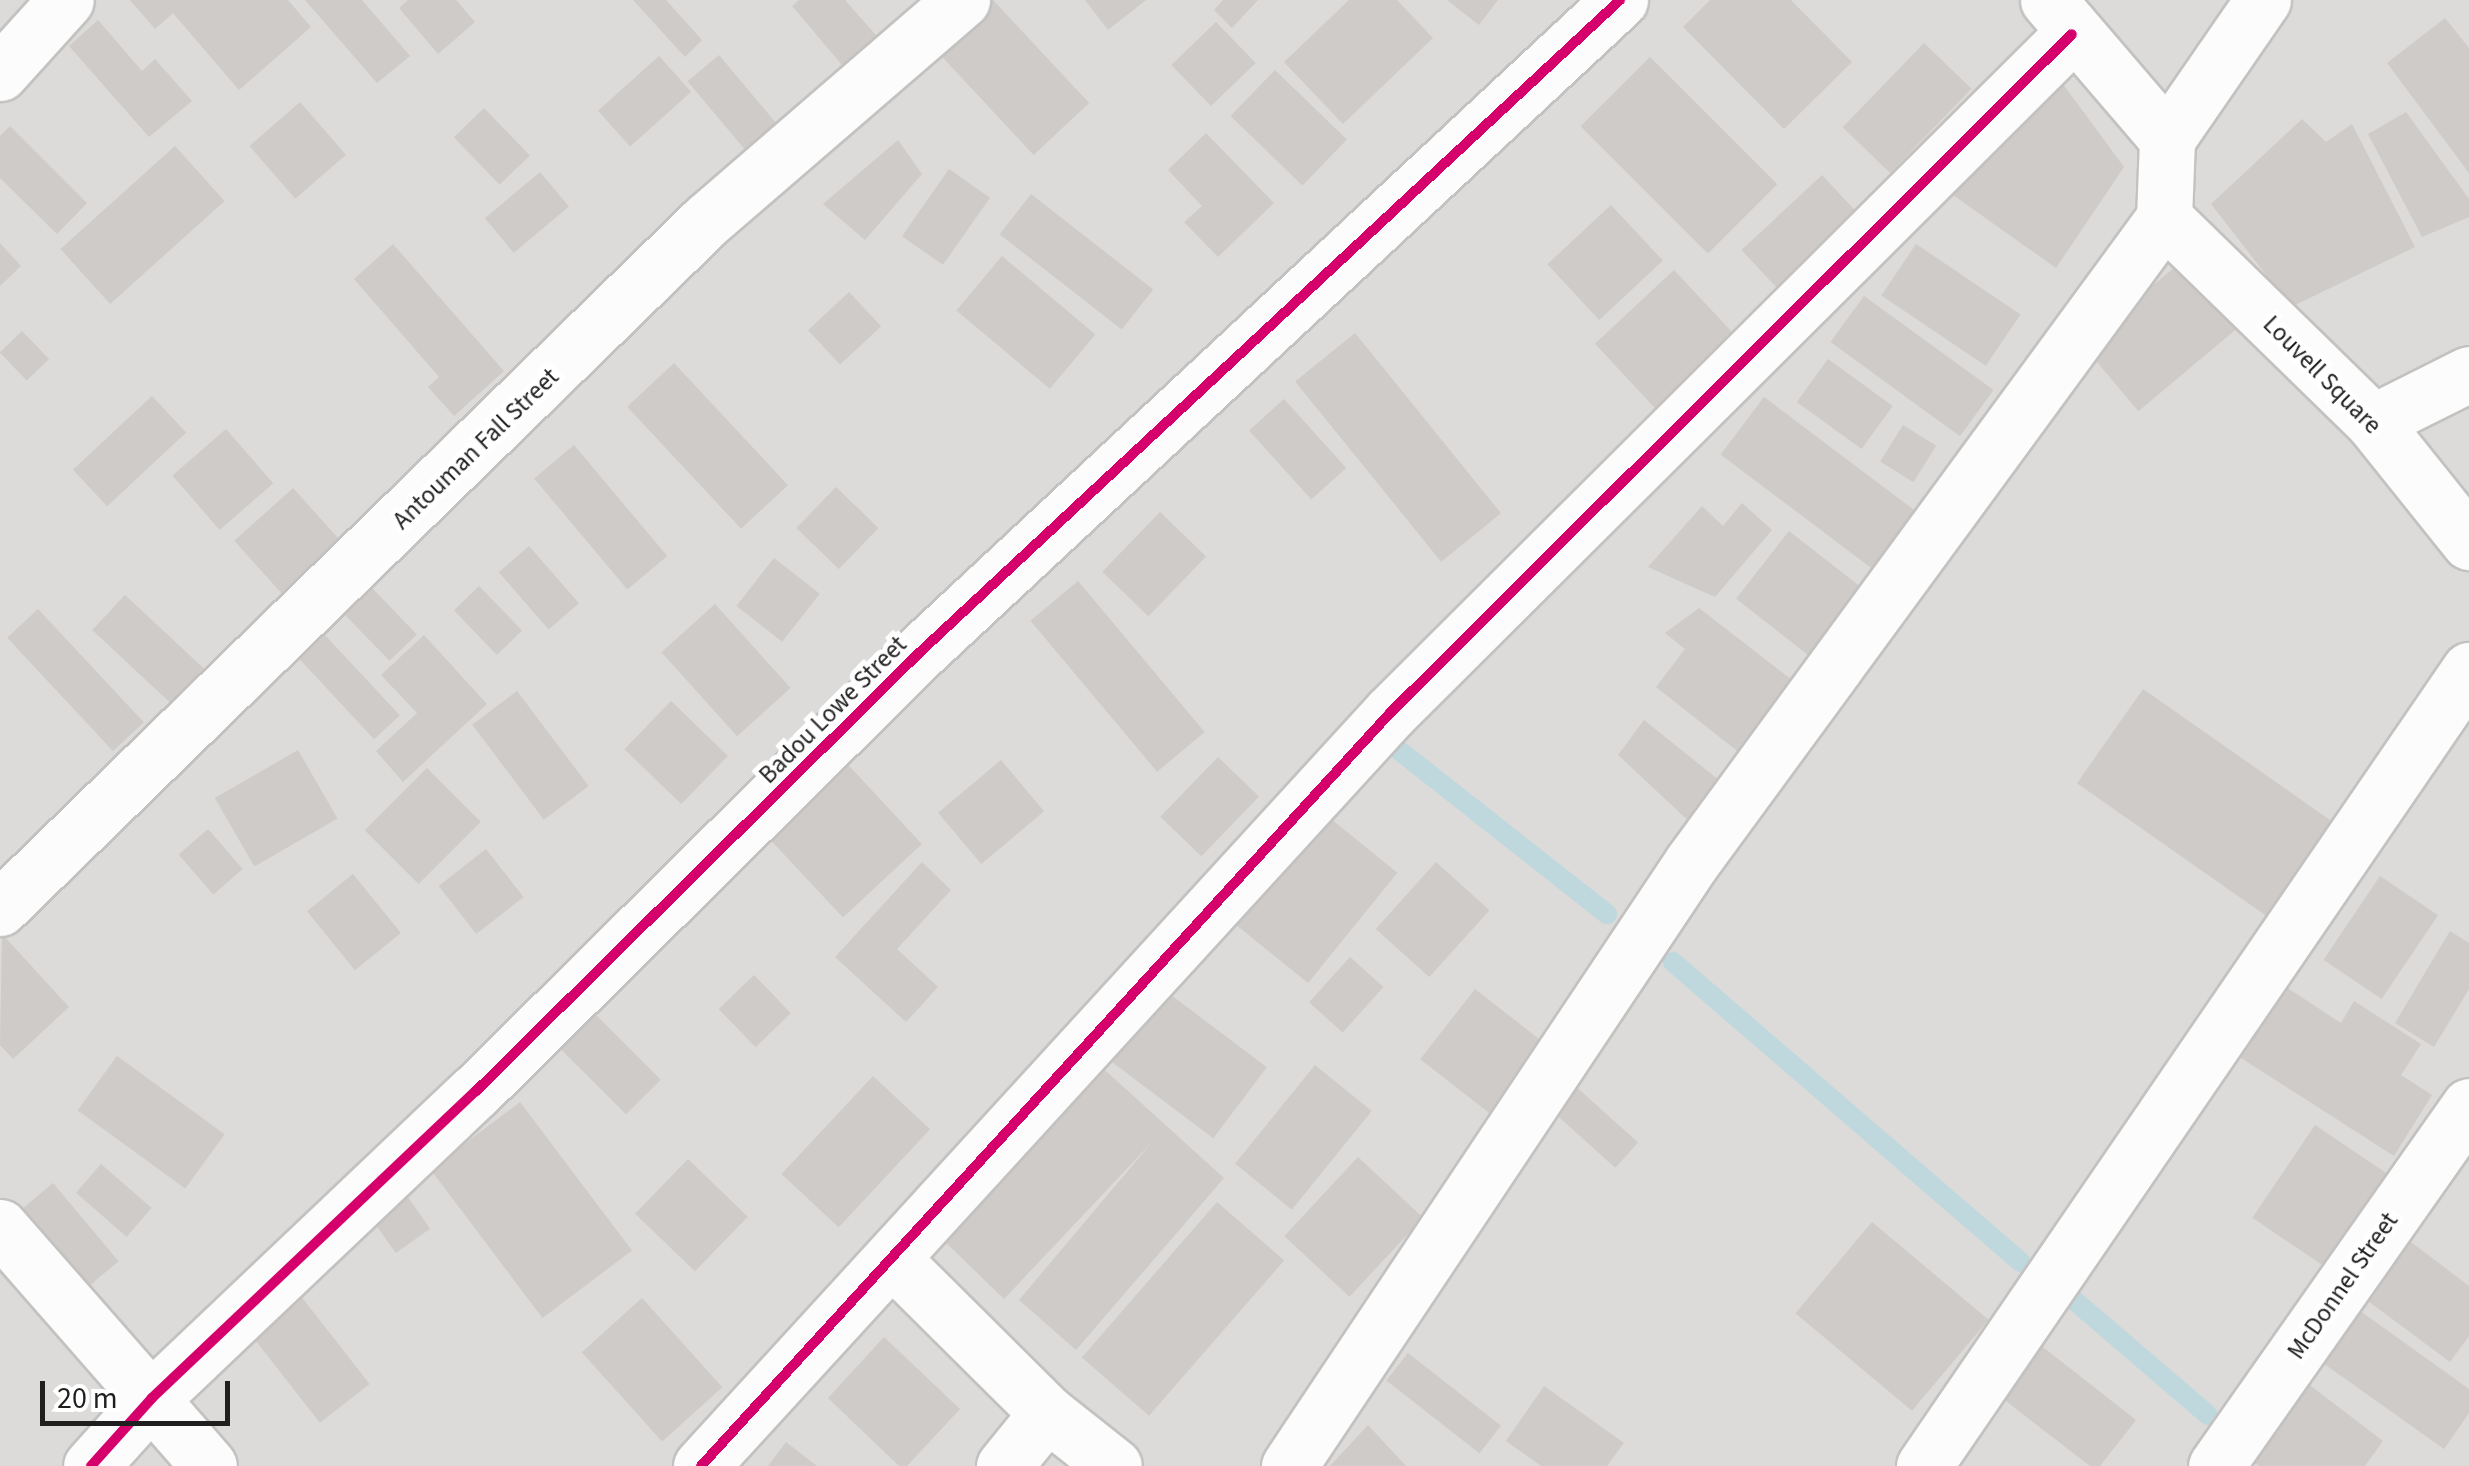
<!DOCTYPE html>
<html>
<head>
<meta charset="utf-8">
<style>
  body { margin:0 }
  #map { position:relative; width:2469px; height:1466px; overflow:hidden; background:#edebe8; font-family:"Source Sans 3",sans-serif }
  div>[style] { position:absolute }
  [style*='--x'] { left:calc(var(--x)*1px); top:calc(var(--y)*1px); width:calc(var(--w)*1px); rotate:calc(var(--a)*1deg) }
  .residential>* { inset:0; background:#dcdbd9; transform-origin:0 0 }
  .stream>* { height:20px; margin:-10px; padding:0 10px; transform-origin:10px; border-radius:10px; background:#bfd8dd }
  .building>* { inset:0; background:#cecbc9; transform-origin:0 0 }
  .roads { filter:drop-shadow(2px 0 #c3c2c0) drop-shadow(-2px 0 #c3c2c0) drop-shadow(0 2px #c3c2c0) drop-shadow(0 -2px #c3c2c0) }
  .street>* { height:55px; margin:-27.5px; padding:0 27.5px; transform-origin:27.5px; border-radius:27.5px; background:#fcfcfc }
  .cycleway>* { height:10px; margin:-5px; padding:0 5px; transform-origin:5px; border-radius:5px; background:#d6006c }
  span { translate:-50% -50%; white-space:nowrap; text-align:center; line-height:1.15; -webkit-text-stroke:10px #fff; paint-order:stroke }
  .street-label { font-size:25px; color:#1f1f1f }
  .scale { position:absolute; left:40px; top:1381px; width:190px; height:45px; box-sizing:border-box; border:5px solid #1f1f1f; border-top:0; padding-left:12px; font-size:30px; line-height:35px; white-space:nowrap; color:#1f1f1f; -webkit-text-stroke:8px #fff; paint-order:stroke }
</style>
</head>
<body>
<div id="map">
  <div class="residential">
    <i style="left:0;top:0;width:2469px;height:1466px"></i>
  </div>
  <div class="stream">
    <i style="--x:1391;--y:744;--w:275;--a:38.2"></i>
    <i style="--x:1673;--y:962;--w:459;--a:40.8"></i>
    <i style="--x:2075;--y:1301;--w:175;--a:40.6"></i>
  </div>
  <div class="building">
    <i style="clip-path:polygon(130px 0,288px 0,311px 27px,239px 90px,173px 13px,155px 29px)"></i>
    <i style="clip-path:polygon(305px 0,362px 0,410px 56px,377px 83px)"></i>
    <i style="clip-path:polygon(408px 0,456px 0,475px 22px,438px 54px,399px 8px)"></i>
    <i style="clip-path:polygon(633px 0,666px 0,702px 40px,685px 57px)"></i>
    <i style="clip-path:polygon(799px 0,845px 0,882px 42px,848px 72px,792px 6px)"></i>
    <i style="left:993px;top:0;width:141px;height:76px;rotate:47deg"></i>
    <i style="clip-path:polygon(1085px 0,1146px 0,1108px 30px)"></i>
    <i style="clip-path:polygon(1223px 0,1258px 0,1232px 28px,1214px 10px)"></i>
    <i style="clip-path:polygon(1349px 0,1397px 0,1433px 38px,1343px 124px,1284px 62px)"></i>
    <i style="clip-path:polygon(1447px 0,1498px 0,1479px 25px)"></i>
    <i style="clip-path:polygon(1710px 0,1791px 0,1852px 62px,1784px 129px,1683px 27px)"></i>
    <i style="clip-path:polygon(2445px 18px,2469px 48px,2469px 173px,2387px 63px)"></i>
    <i style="clip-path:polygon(98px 20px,142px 71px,155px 59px,192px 101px,149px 137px,69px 46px)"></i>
    <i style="left:1216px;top:22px;width:57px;height:62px;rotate:46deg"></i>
    <i style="left:1924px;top:43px;width:66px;height:117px;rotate:44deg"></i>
    <i style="left:719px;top:55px;width:94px;height:41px;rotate:50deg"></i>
    <i style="left:659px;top:56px;width:48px;height:82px;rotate:48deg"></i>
    <i style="left:1650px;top:57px;width:180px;height:98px;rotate:45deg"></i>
    <i style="left:1275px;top:70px;width:100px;height:64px;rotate:44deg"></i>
    <i style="clip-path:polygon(2057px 76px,2124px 167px,2056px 268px,1953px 195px)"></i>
    <i style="left:300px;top:102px;width:70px;height:67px;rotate:49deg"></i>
    <i style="left:484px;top:108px;width:66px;height:42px;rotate:46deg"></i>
    <i style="clip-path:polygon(2406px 112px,2469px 199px,2469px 217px,2422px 237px,2368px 134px)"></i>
    <i style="clip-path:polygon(2302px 119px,2326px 142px,2352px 124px,2415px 247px,2291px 307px,2211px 204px)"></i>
    <i style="clip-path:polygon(10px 126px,87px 203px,57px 234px,0 178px,0 136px)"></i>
    <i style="clip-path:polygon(1206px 133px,1274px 203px,1218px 257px,1184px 222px,1202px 206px,1168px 170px)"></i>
    <i style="clip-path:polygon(898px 140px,922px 174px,865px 240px,823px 204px)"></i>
    <i style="left:175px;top:146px;width:74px;height:154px;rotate:48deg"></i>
    <i style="left:949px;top:169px;width:50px;height:82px;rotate:35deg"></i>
    <i style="left:540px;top:172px;width:45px;height:72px;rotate:50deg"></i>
    <i style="left:1822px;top:175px;width:54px;height:110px;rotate:47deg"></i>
    <i style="left:1031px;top:194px;width:155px;height:51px;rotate:38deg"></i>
    <i style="left:1611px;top:205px;width:76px;height:87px;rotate:47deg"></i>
    <i style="clip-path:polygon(0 243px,21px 266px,0 286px)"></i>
    <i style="clip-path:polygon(393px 244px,504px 371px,454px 416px,428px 387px,439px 377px,354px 279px)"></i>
    <i style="left:1916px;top:244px;width:126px;height:62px;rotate:34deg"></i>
    <i style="left:1002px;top:256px;width:122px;height:71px;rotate:40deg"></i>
    <i style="left:2182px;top:261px;width:87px;height:130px;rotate:50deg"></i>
    <i style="left:1674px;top:270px;width:92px;height:108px;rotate:47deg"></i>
    <i style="left:849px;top:292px;width:47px;height:56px;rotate:47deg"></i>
    <i style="left:1864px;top:296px;width:160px;height:57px;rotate:36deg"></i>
    <i style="left:22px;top:331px;width:39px;height:31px;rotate:46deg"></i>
    <i style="left:1355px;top:333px;width:232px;height:77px;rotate:51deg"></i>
    <i style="left:1828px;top:359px;width:80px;height:53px;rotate:36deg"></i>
    <i style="left:674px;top:363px;width:167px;height:64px;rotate:47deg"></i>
    <i style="left:152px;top:396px;width:50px;height:108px;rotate:47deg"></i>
    <i style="left:1764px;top:397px;width:196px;height:72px;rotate:37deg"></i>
    <i style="left:1284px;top:399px;width:93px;height:47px;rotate:48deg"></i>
    <i style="left:1903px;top:425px;width:39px;height:43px;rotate:32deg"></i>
    <i style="left:226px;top:429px;width:72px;height:71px;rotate:49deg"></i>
    <i style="left:574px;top:445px;width:145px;height:52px;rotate:50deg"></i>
    <i style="left:836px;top:487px;width:59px;height:57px;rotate:44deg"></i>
    <i style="left:293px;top:488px;width:72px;height:79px;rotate:48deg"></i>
    <i style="clip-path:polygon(1742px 503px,1772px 530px,1715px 597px,1648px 567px,1702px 506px,1723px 526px)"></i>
    <i style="left:1160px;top:512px;width:64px;height:83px;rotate:44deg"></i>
    <i style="left:1789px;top:531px;width:104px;height:86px;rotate:38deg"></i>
    <i style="left:529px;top:546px;width:76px;height:40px;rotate:49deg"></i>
    <i style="left:774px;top:558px;width:58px;height:61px;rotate:38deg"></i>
    <i style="left:1078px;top:581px;width:197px;height:62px;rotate:50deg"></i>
    <i style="left:479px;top:586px;width:62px;height:35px;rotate:46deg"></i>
    <i style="left:371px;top:587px;width:66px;height:38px;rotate:46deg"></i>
    <i style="left:125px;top:595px;width:114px;height:48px;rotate:43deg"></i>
    <i style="left:715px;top:604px;width:113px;height:72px;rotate:48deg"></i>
    <i style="clip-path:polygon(1699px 608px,1801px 687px,1746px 758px,1656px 687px,1685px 649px,1665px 633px)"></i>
    <i style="left:38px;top:609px;width:155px;height:42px;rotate:47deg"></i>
    <i style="left:322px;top:632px;width:114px;height:35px;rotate:47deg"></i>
    <i style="clip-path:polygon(424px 635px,487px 704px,403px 782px,376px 751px,417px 713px,381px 675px)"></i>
    <i style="left:2143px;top:689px;width:230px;height:115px;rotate:35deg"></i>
    <i style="left:517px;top:691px;width:119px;height:56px;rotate:53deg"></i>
    <i style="left:671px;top:701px;width:79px;height:67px;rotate:44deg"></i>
    <i style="clip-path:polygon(1644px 720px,1725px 785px,1693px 825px,1618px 755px)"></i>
    <i style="left:298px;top:750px;width:79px;height:96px;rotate:60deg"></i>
    <i style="left:838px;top:754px;width:123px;height:108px;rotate:47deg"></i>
    <i style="left:1218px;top:757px;width:57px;height:83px;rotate:44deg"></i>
    <i style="left:1001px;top:760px;width:67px;height:82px;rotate:50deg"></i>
    <i style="left:427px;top:768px;width:76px;height:88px;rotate:45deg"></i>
    <i style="left:1315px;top:806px;width:106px;height:142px;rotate:39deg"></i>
    <i style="left:208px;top:829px;width:53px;height:39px;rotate:49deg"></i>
    <i style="left:486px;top:849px;width:61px;height:60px;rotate:52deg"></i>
    <i style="clip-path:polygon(922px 862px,951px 890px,897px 949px,938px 987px,906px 1022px,835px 957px)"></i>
    <i style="left:1436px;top:862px;width:72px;height:90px;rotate:42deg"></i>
    <i style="left:353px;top:874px;width:76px;height:59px;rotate:51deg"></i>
    <i style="left:2380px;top:876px;width:70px;height:101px;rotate:34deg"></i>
    <i style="clip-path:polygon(2450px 931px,2469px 943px,2469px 989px,2434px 1047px,2395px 1023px)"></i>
    <i style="clip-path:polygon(2px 934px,69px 1007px,13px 1059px,0 1045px)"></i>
    <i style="left:1350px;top:957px;width:45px;height:61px;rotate:42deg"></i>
    <i style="left:754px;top:975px;width:53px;height:49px;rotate:46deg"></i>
    <i style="clip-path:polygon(2286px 987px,2341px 1023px,2354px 1001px,2421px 1044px,2401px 1075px,2432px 1095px,2394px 1156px,2241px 1058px)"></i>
    <i style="left:1163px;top:989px;width:130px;height:89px;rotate:37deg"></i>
    <i style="left:1475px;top:989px;width:90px;height:89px;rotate:38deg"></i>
    <i style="left:585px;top:1004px;width:107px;height:49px;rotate:45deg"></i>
    <i style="left:117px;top:1056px;width:133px;height:67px;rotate:36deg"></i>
    <i style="clip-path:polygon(1097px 1063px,1224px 1178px,1076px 1350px,1019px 1300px,1153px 1141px,1004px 1299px,936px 1233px)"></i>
    <i style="left:1315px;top:1065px;width:73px;height:127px;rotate:39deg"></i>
    <i style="left:1563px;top:1075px;width:101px;height:34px;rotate:42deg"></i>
    <i style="left:873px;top:1076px;width:78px;height:134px;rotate:43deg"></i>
    <i style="left:520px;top:1102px;width:186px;height:112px;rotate:53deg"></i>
    <i style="left:2315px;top:1125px;width:92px;height:112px;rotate:34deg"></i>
    <i style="left:1358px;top:1157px;width:89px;height:108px;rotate:43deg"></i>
    <i style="left:688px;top:1159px;width:83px;height:76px;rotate:44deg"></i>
    <i style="left:101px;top:1164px;width:67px;height:38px;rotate:41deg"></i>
    <i style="left:53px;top:1183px;width:102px;height:57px;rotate:50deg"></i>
    <i style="left:398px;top:1183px;width:56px;height:42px;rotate:55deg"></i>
    <i style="left:1217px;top:1202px;width:89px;height:206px;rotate:41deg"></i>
    <i style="left:1872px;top:1222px;width:152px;height:119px;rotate:40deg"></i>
    <i style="clip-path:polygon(2407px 1239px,2469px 1286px,2469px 1336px,2450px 1362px,2364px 1298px)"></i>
    <i style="left:300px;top:1295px;width:113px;height:63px;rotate:52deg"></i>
    <i style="left:642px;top:1298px;width:120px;height:81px;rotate:48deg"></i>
    <i style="clip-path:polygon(2349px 1303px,2469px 1389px,2469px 1413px,2444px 1449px,2313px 1356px)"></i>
    <i style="clip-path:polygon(884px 1337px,960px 1409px,907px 1466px,899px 1466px,828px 1398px)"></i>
    <i style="clip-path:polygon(2039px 1344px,2136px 1420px,2100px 1466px,2090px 1466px,1998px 1395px)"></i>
    <i style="left:1408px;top:1353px;width:118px;height:35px;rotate:38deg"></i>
    <i style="clip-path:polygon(2307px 1383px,2383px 1441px,2365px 1466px,2259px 1466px,2250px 1459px)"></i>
    <i style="clip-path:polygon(1544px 1386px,1624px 1443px,1607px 1466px,1541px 1466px,1506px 1441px)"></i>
    <i style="clip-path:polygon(1368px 1425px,1406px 1466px,1330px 1466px)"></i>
    <i style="clip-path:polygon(786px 1442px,817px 1466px,768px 1466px)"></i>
  </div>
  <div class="roads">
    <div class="street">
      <i style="--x:2048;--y:0;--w:183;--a:49.4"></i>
      <i style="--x:0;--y:73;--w:98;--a:-47.9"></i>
      <i style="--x:2164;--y:218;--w:292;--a:44.3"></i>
      <i style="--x:2373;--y:422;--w:154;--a:51.3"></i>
      <i style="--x:2373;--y:422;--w:107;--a:-26.6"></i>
      <i style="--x:0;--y:908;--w:987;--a:-44.22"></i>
      <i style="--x:707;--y:220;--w:337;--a:-40.8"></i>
      <i style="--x:0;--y:1227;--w:317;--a:48.8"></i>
      <i style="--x:892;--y:1259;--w:218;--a:44.8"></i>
      <i style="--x:1047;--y:1413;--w:85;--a:38.3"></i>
      <i style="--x:91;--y:1466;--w:91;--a:-48.1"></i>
      <i style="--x:152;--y:1398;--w:446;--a:-43.5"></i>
      <i style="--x:476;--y:1091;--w:623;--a:-44.67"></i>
      <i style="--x:919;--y:653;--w:958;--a:-42.97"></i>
      <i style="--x:701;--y:1466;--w:1021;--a:-47.54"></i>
      <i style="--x:1390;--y:713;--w:962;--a:-44.87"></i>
      <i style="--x:1004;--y:1466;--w:68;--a:-50.9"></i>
      <i style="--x:1289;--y:1466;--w:726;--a:-56.29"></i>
      <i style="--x:1692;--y:862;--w:798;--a:-53.76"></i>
      <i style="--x:2164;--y:218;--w:79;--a:-87.8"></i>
      <i style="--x:2167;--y:139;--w:169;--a:-55.4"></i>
      <i style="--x:1924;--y:1466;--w:965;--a:-55.6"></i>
      <i style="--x:2216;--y:1466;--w:440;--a:-54.9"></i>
    </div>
  </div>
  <div class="cycleway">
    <i style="--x:91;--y:1466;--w:91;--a:-48.1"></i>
    <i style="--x:152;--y:1398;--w:446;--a:-43.5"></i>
    <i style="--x:476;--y:1091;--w:623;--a:-44.67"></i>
    <i style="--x:919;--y:653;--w:958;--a:-42.97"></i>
    <i style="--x:701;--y:1466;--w:1021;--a:-47.54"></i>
    <i style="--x:1390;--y:713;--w:962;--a:-44.87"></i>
  </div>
  <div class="street-label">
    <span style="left:2322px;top:375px;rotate:45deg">Louvell Square</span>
    <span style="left:476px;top:449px;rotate:-44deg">Antouman Fall Street</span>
    <span style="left:833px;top:710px;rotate:-45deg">Badou Lowe Street</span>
    <span style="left:2343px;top:1286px;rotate:-55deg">McDonnel Street</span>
  </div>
  <div class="scale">20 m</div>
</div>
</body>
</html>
